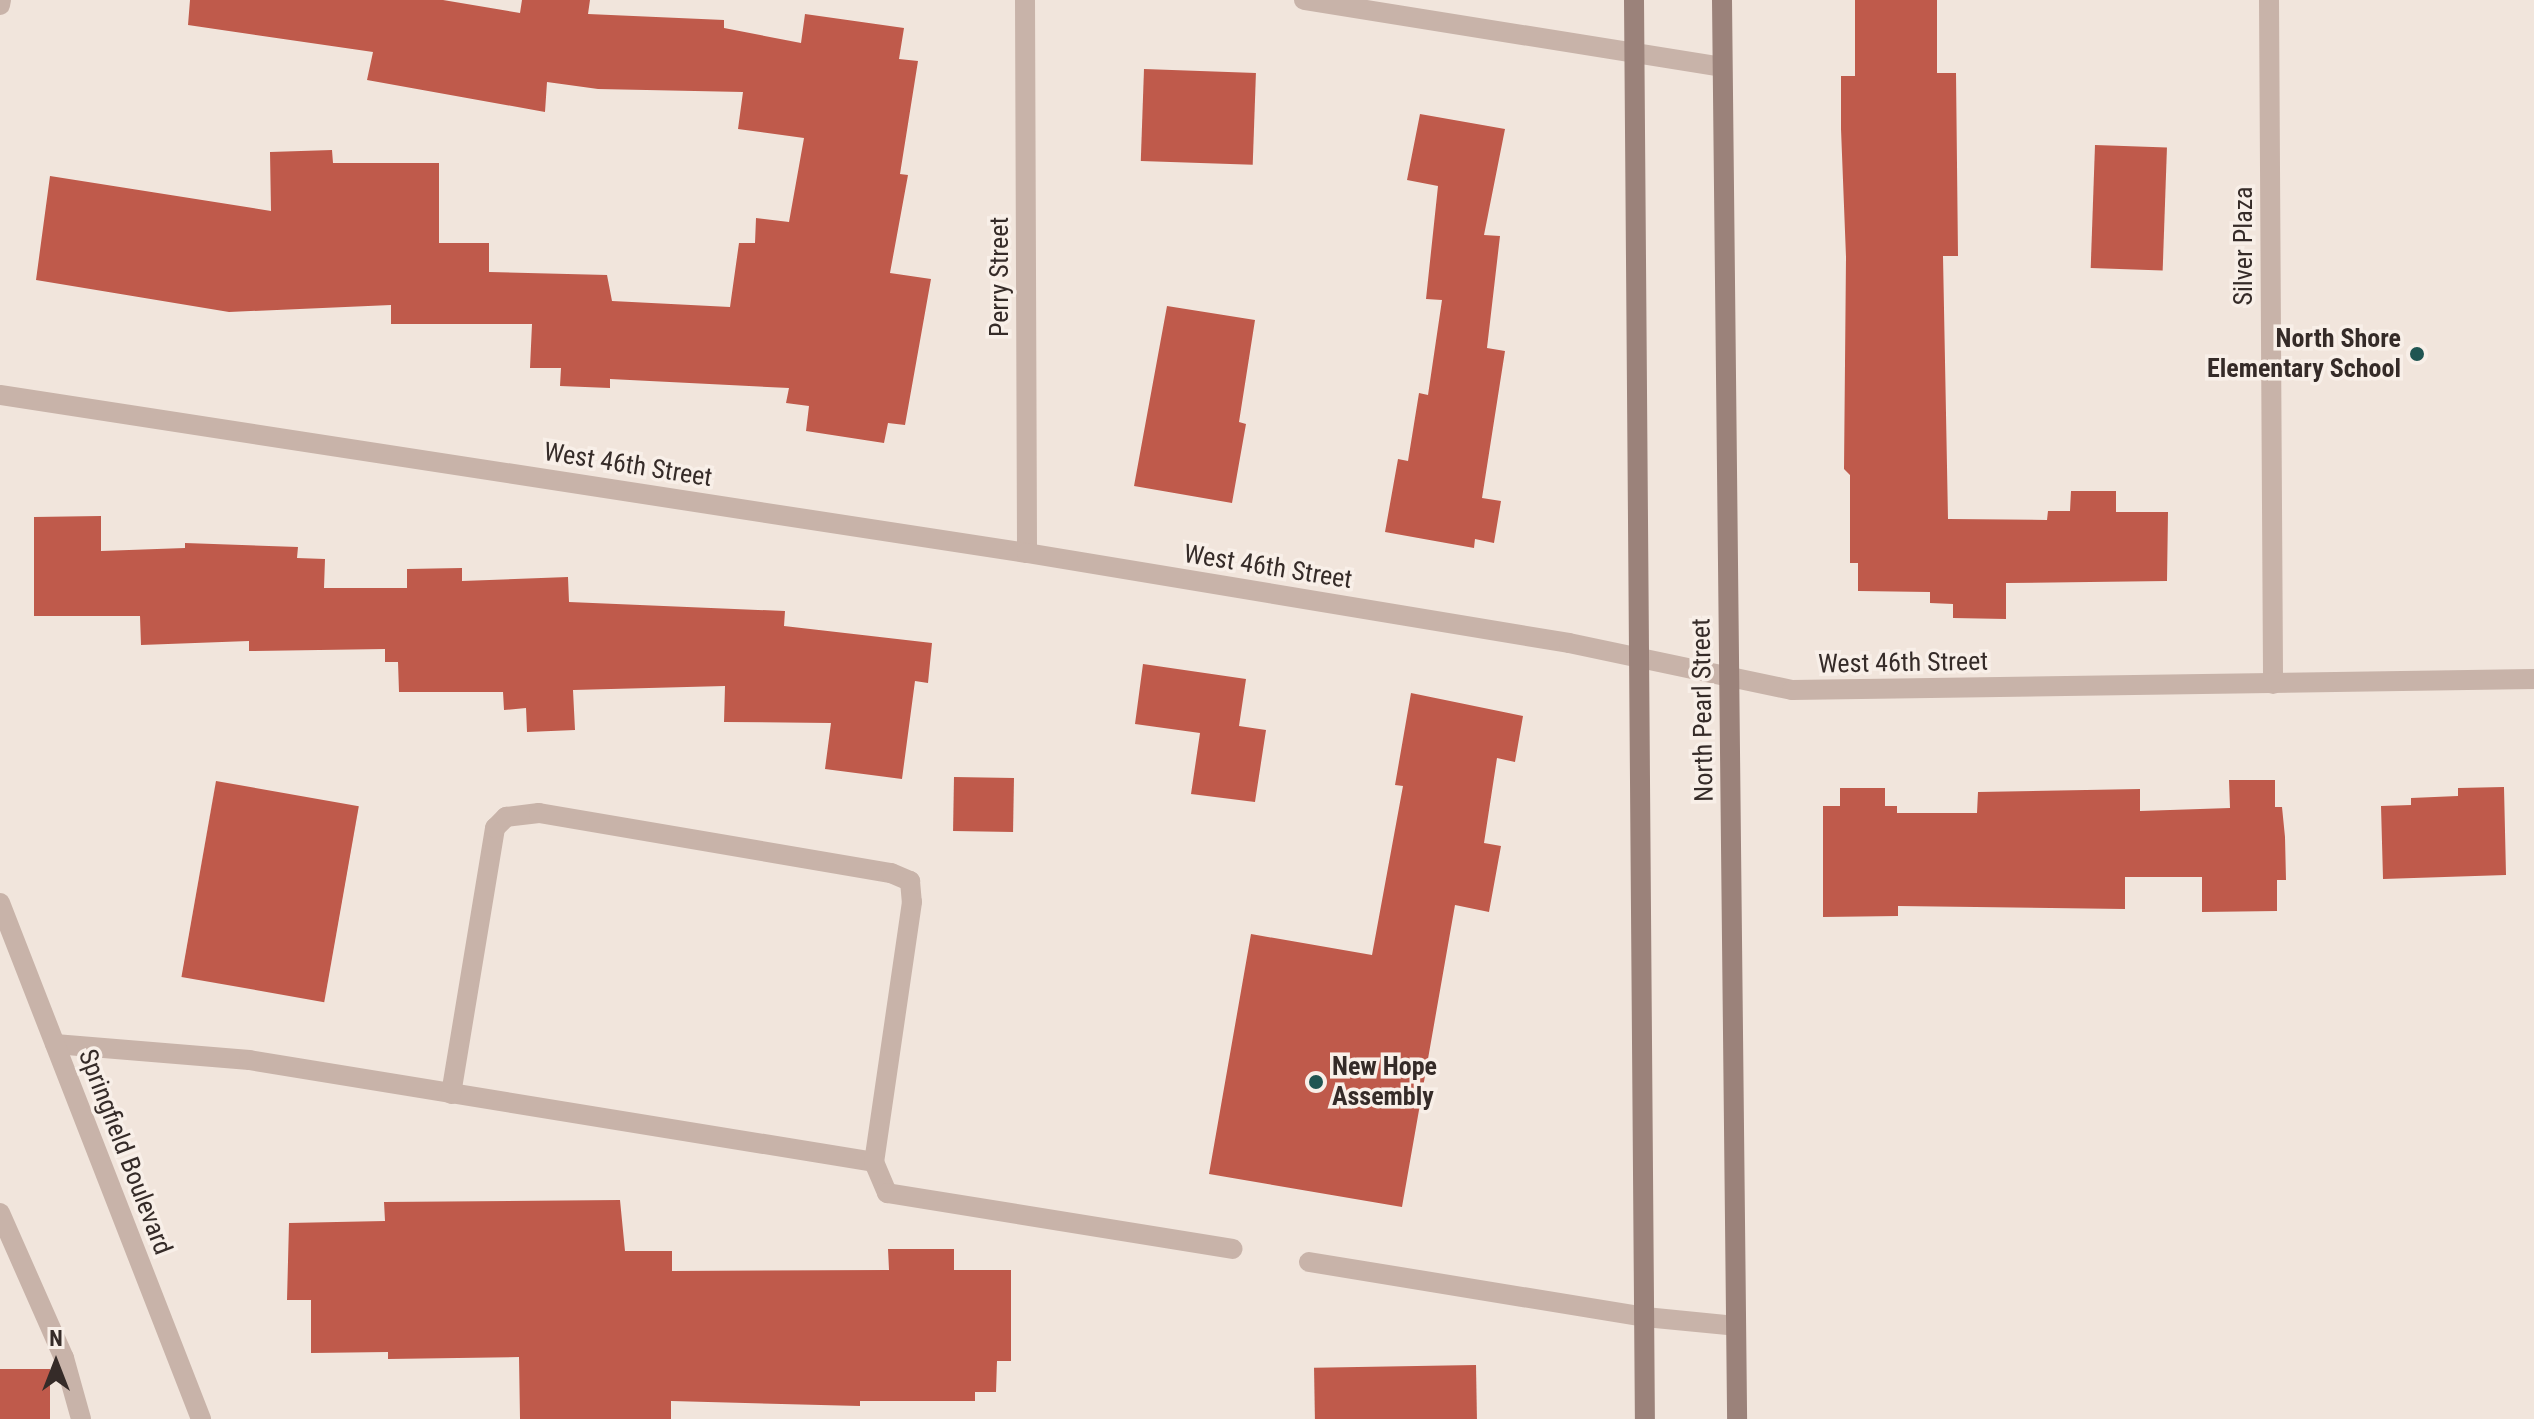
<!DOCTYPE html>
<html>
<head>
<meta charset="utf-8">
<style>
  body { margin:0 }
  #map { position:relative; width:2534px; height:1419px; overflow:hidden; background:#f1e5dc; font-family:"Roboto Condensed",sans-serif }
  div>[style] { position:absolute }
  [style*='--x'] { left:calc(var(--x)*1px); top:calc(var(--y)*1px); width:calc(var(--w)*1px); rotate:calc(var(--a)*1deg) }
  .building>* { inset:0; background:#bf5a4b; transform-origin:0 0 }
  .lane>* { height:20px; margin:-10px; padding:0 10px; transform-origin:10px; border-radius:10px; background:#c8b3a9 }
  .street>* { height:20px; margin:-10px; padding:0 10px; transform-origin:10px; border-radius:10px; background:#c8b3a9 }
  .secondary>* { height:20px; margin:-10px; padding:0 10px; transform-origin:10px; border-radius:10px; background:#9b827a }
  .dots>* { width:22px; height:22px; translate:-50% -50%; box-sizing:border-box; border:4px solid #f8efe8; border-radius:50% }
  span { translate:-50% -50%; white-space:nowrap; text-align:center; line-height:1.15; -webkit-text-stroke:7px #f8efe8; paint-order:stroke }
  .street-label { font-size:26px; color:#352b28 }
  .poi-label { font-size:26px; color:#352b28; font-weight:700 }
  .right { translate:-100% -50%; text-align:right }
  .left { translate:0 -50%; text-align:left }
  .north { position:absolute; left:16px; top:1323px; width:80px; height:80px; -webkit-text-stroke:6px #f8efe8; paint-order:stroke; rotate:0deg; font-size:22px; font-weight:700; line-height:32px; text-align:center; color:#352b28 }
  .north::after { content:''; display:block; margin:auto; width:28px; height:36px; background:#352b28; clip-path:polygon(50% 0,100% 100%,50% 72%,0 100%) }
</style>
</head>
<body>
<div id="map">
  <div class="building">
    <i style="clip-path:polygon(190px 0,443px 0,520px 13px,522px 0,590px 0,588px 14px,724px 20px,724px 28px,801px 43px,805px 14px,904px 28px,899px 59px,918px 61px,900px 174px,908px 175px,890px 273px,931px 279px,905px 425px,888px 423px,884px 443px,806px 431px,809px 406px,786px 403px,789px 388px,610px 379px,610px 388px,560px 386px,561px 368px,530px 368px,532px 324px,391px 324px,391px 305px,229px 312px,36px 280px,50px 176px,271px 211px,270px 152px,332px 150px,333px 163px,439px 163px,439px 243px,489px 243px,489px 272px,607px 275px,612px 301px,730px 307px,739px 243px,755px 243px,756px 218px,789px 222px,804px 138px,738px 129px,743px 92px,598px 89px,547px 82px,545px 112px,367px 80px,373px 52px,188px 25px)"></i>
    <i style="clip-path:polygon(1855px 0,1937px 0,1937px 73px,1956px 73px,1958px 256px,1943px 256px,1948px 519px,2047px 520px,2048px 511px,2070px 511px,2071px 491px,2116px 491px,2116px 512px,2168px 512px,2167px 581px,2006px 583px,2006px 619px,1953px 618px,1953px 604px,1930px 603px,1930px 592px,1858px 591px,1858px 563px,1850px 563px,1850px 475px,1844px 469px,1846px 257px,1841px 129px,1841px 76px,1855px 76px)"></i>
    <i style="left:1144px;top:69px;width:112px;height:92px;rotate:2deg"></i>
    <i style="clip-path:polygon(1420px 114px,1505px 129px,1484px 235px,1500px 236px,1487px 348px,1505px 351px,1482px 498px,1501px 501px,1494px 543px,1475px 539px,1474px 548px,1385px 532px,1398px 459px,1408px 461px,1419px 393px,1428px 395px,1442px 300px,1426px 299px,1438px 186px,1407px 180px)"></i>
    <i style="left:2095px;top:145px;width:72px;height:123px;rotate:2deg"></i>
    <i style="clip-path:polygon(1167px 306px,1255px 320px,1239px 422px,1246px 424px,1232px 503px,1134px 486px)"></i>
    <i style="clip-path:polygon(101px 516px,101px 551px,185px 548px,185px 543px,298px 547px,297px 558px,325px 559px,324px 588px,407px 588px,407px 569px,462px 568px,462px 581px,568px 577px,569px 602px,785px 611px,784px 626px,932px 643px,928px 683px,915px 681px,902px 779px,825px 769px,831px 723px,724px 722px,725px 686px,573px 690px,575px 730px,527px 732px,526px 708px,504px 710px,503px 692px,399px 692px,398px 662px,385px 662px,385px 649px,249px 651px,249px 641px,141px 645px,140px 616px,34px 616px,34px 517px)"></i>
    <i style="clip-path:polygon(1143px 664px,1246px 679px,1239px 726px,1266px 730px,1255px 802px,1191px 794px,1200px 733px,1135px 724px)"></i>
    <i style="clip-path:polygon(1411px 693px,1523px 716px,1515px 762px,1497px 758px,1484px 843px,1501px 846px,1489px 912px,1455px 905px,1402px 1207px,1209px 1174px,1251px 934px,1372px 955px,1403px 786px,1395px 785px)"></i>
    <i style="left:954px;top:777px;width:60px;height:54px;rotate:1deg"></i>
    <i style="clip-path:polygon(2229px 780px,2275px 780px,2275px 807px,2282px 807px,2285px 837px,2286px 880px,2277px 880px,2277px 911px,2202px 912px,2202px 877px,2125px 877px,2125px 909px,1898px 906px,1898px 916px,1823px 917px,1823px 806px,1840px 806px,1840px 788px,1885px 788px,1885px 806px,1897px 806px,1897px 813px,1977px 813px,1978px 792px,2140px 789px,2140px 811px,2230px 808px)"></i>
    <i style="left:216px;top:781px;width:145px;height:199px;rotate:10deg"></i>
    <i style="clip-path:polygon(2504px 787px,2506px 875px,2383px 879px,2381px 806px,2411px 805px,2411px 798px,2458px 796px,2458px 788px)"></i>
    <i style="clip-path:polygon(620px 1200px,625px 1251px,672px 1251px,672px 1271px,889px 1270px,888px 1249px,954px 1249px,954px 1270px,1011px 1270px,1011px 1361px,997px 1361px,996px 1392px,975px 1392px,975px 1401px,860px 1401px,860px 1406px,671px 1401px,671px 1419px,520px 1419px,519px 1357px,388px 1359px,388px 1352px,311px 1353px,311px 1300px,287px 1300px,289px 1223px,385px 1221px,384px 1202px)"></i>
    <i style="left:1476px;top:1365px;width:54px;height:162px;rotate:89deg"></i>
    <i style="left:0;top:1369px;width:50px;height:50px"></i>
  </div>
  <div class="lane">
    <i style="--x:55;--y:1044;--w:195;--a:4.7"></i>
    <i style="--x:249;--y:1060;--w:633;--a:9.27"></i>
    <i style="--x:874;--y:1162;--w:34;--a:67"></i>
    <i style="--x:887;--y:1193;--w:350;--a:9.2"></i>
    <i style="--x:451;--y:1094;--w:270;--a:-80.6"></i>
    <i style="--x:495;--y:828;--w:16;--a:-45"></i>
    <i style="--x:506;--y:817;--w:33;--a:-7"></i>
    <i style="--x:539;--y:813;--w:357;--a:9.7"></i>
    <i style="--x:891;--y:873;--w:21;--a:23"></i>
    <i style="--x:910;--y:881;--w:21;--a:85"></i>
    <i style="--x:912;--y:902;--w:263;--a:98.3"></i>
    <i style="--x:0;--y:1213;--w:158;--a:66.2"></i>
    <i style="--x:64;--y:1358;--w:63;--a:74.4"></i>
    <i style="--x:1309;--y:1262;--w:340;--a:9.3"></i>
    <i style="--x:1645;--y:1317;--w:91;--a:5.6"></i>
  </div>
  <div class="street">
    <i style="--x:1025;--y:0;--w:553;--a:89.79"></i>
    <i style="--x:1304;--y:0;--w:423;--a:9.1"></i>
    <i style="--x:2269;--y:0;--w:684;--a:89.66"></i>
    <i style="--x:0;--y:5;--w:5;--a:-79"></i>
    <i style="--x:0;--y:395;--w:1039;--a:8.75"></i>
    <i style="--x:1027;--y:553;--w:549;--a:9.43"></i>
    <i style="--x:1569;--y:643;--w:228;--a:11.9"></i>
    <i style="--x:1792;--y:690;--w:742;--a:-0.85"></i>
    <i style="--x:0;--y:903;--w:554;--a:68.72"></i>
  </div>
  <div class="secondary">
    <i style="--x:1634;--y:0;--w:1419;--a:89.56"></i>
    <i style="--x:1722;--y:0;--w:1419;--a:89.39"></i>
  </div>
  <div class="dots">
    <i style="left:2417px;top:354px;background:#205552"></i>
    <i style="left:1316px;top:1082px;background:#205552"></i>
  </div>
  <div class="street-label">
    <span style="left:2244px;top:246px;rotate:-90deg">Silver Plaza</span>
    <span style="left:1000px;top:277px;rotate:-90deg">Perry Street</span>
    <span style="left:628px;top:465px;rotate:9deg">West 46th Street</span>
    <span style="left:1268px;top:567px;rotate:9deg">West 46th Street</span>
    <span style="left:1903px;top:663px;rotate:-1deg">West 46th Street</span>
    <span style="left:1703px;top:710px;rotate:-91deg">North Pearl Street</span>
    <span style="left:125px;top:1152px;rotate:69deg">Springfield Boulevard</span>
  </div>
  <div class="poi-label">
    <span class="right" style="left:2401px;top:354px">North Shore<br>Elementary School</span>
    <span class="left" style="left:1332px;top:1082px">New Hope<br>Assembly</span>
  </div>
  <div class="north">N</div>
</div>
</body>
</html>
